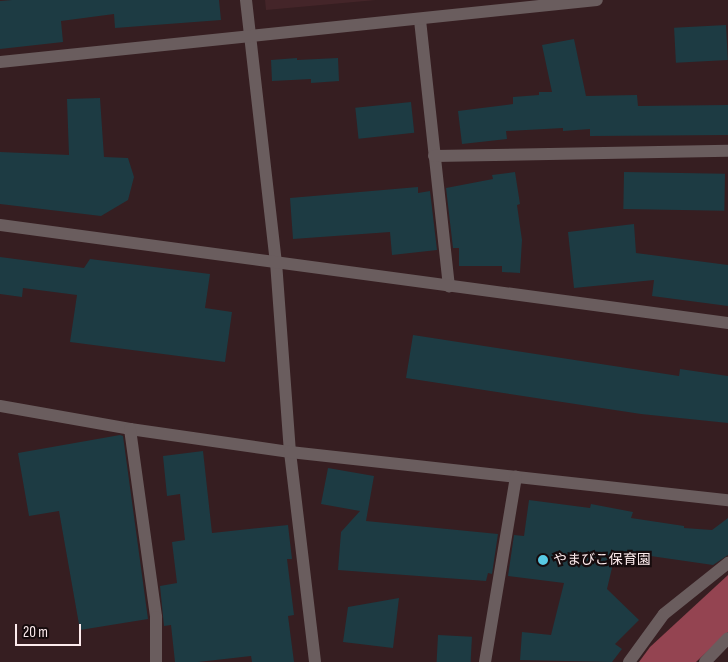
<!DOCTYPE html>
<html>
<head>
<meta charset="utf-8">
<style>
  body { margin:0 }
  #map { position:relative; width:728px; height:662px; overflow:hidden; background:#361e21; font-family:"Sofia Sans Condensed","Noto Sans JP",sans-serif }
  div>[style] { position:absolute }
  [style*='--x'] { left:calc(var(--x)*1px); top:calc(var(--y)*1px); width:calc(var(--w)*1px); rotate:calc(var(--a)*1deg) }
  .built>* { inset:0; background:#442529 }
  .water>* { inset:0; background:#944451 }
  .building>* { inset:0; background:#1d3b43; transform-origin:0 0 }
  .minor>* { height:12px; margin:-6px; padding:0 6px; transform-origin:6px; border-radius:6px; background:#6a5d5e }
  .dots>* { width:14px; height:14px; translate:-50% -50%; box-sizing:border-box; border:2px solid #160b0d; border-radius:50% }
  span { translate:-50% -50%; white-space:nowrap; text-align:center; line-height:1.15; -webkit-text-stroke:4.5px #160b0d; paint-order:stroke }
  .poi-label { font-size:14px; color:#fdebed }
  .left { translate:0 -50%; text-align:left }
  .scale { position:absolute; left:15px; top:624px; width:66px; height:22px; box-sizing:border-box; border:2px solid #fdebed; border-top:0; padding-left:6px; font-size:15px; line-height:18px; white-space:nowrap; color:#fdebed; -webkit-text-stroke:4px #160b0d; paint-order:stroke }
</style>
</head>
<body>
<div id="map">
  <div class="built">
    <i style="clip-path:polygon(265px 0,376px 0,266px 10px)"></i>
  </div>
  <div class="water">
    <i style="clip-path:polygon(728px 575px,728px 632px,696px 662px,639px 662px,650px 647px)"></i>
  </div>
  <div class="building">
    <i style="clip-path:polygon(12px 0,219px 0,221px 20px,115px 28px,114px 14px,61px 21px,63px 42px,0 49px,0 1px)"></i>
    <i style="left:726px;top:25px;width:35px;height:52px;rotate:87deg"></i>
    <i style="clip-path:polygon(574px 39px,586px 96px,637px 95px,638px 106px,728px 105px,728px 135px,590px 136px,590px 129px,563px 131px,563px 128px,506px 131px,507px 139px,462px 144px,458px 111px,513px 104px,513px 97px,539px 95px,539px 92px,552px 92px,542px 45px)"></i>
    <i style="clip-path:polygon(297px 58px,297px 60px,338px 58px,339px 81px,311px 83px,311px 79px,272px 81px,271px 60px)"></i>
    <i style="clip-path:polygon(100px 98px,104px 157px,128px 158px,134px 177px,128px 200px,101px 216px,0 204px,0 152px,69px 155px,67px 99px)"></i>
    <i style="left:411px;top:102px;width:31px;height:56px;rotate:84deg"></i>
    <i style="clip-path:polygon(515px 172px,520px 204px,517px 205px,522px 240px,520px 273px,502px 272px,502px 266px,459px 266px,459px 248px,453px 248px,446px 188px,493px 179px,492px 175px)"></i>
    <i style="left:624px;top:172px;width:101px;height:37px;rotate:1deg"></i>
    <i style="clip-path:polygon(418px 187px,418px 193px,430px 191px,437px 250px,392px 255px,390px 232px,293px 239px,290px 198px)"></i>
    <i style="clip-path:polygon(634px 224px,636px 253px,728px 265px,728px 306px,652px 296px,654px 280px,574px 288px,568px 232px)"></i>
    <i style="clip-path:polygon(0 257px,84px 268px,90px 259px,210px 274px,205px 308px,232px 312px,225px 362px,70px 342px,77px 295px,23px 288px,22px 297px,0 294px)"></i>
    <i style="clip-path:polygon(413px 335px,679px 376px,680px 369px,728px 376px,728px 423px,641px 414px,406px 378px)"></i>
    <i style="clip-path:polygon(120px 435px,123px 436px,148px 619px,80px 630px,59px 511px,29px 516px,18px 453px)"></i>
    <i style="clip-path:polygon(203px 451px,212px 533px,288px 525px,292px 559px,287px 559px,294px 615px,288px 616px,294px 662px,252px 662px,251px 656px,198px 662px,175px 662px,171px 625px,164px 626px,160px 586px,177px 583px,172px 542px,185px 540px,180px 494px,167px 496px,163px 456px)"></i>
    <i style="clip-path:polygon(328px 468px,374px 476px,366px 521px,498px 534px,492px 574px,488px 573px,486px 581px,338px 570px,341px 532px,360px 511px,321px 504px)"></i>
    <i style="clip-path:polygon(529px 500px,590px 508px,591px 504px,633px 512px,631px 518px,684px 526px,684px 528px,712px 530px,728px 518px,728px 555px,713px 565px,616px 551px,607px 589px,639px 620px,615px 644px,622px 649px,612px 662px,520px 660px,522px 632px,551px 635px,564px 583px,508px 576px,514px 535px,524px 536px)"></i>
    <i style="clip-path:polygon(399px 598px,393px 648px,343px 642px,348px 607px)"></i>
    <i style="left:438px;top:635px;width:34px;height:27px;rotate:3deg"></i>
  </div>
  <div class="minor">
    <i style="--x:246;--y:0;--w:264;--a:83.5"></i>
    <i style="--x:276;--y:262;--w:191;--a:85.8"></i>
    <i style="--x:290;--y:452;--w:211;--a:83.2"></i>
    <i style="--x:420;--y:20;--w:268;--a:83.8"></i>
    <i style="--x:0;--y:62;--w:600;--a:-5.93"></i>
    <i style="--x:434;--y:156;--w:294;--a:-1"></i>
    <i style="--x:0;--y:225;--w:735;--a:7.67"></i>
    <i style="--x:0;--y:406;--w:132;--a:10"></i>
    <i style="--x:130;--y:429;--w:162;--a:8.2"></i>
    <i style="--x:290;--y:452;--w:441;--a:6.3"></i>
    <i style="--x:130;--y:429;--w:190;--a:82.1"></i>
    <i style="--x:156;--y:617;--w:45;--a:90"></i>
    <i style="--x:485;--y:662;--w:188;--a:-80.5"></i>
    <i style="--x:629;--y:662;--w:59;--a:-53.9"></i>
    <i style="--x:664;--y:614;--w:82;--a:-38.6"></i>
    <i style="--x:705;--y:662;--w:33;--a:-46"></i>
  </div>
  <div class="dots">
    <i style="left:543px;top:560px;background:#58c9e3"></i>
  </div>
  <div class="poi-label">
    <span class="left" style="left:553px;top:560px">やまびこ保育園</span>
  </div>
  <div class="scale">20 m</div>
</div>
</body>
</html>
